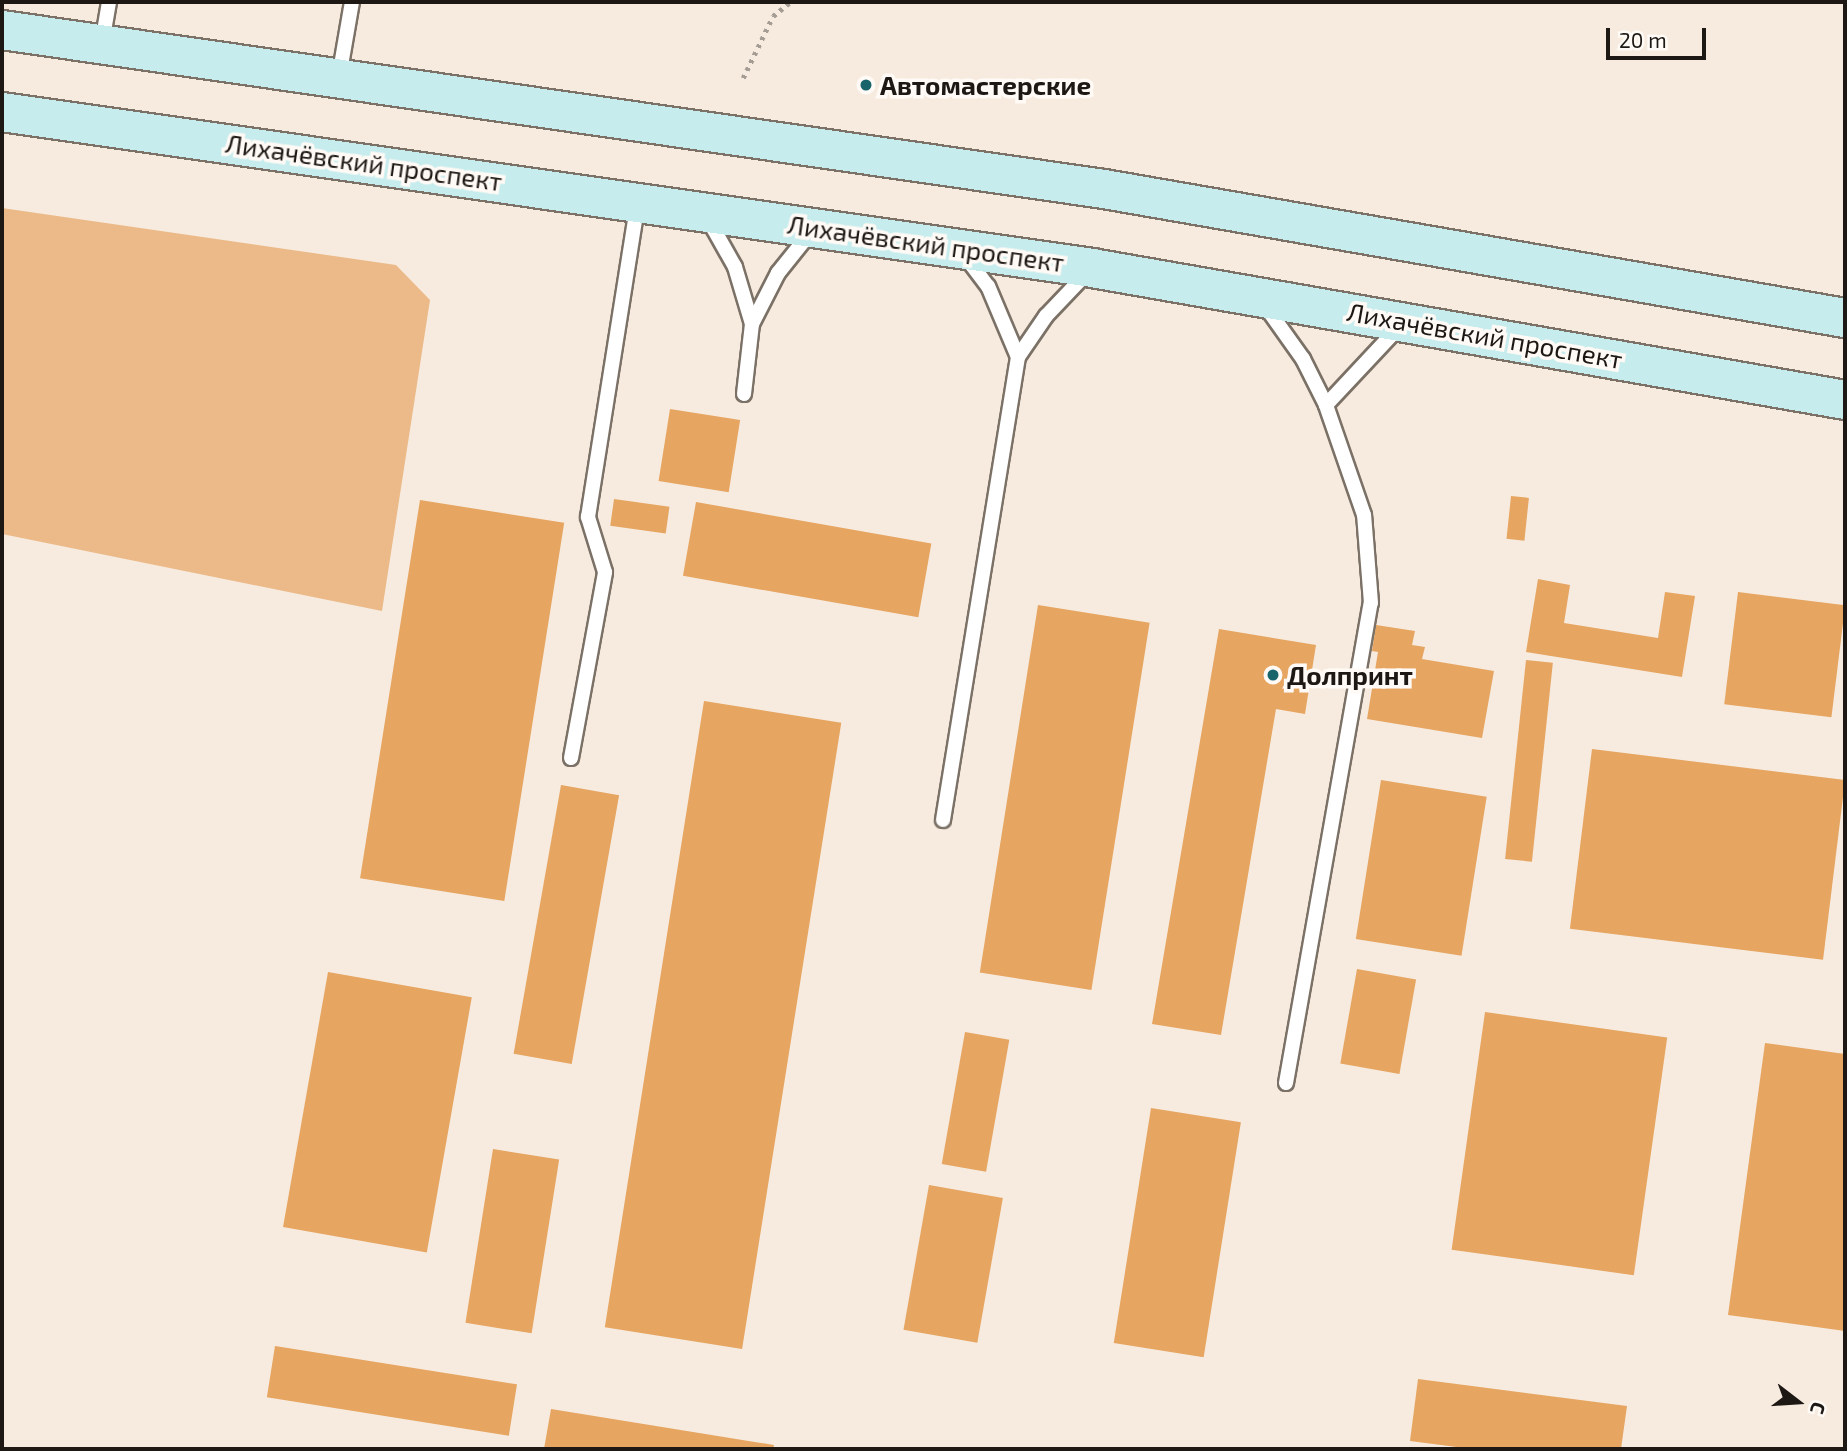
<!DOCTYPE html>
<html>
<head>
<meta charset="utf-8">
<style>
  body { margin:0 }
  #map { position:relative; width:1847px; height:1451px; overflow:hidden; background:#f7ebdf; font-family:"Exo 2",sans-serif }
  div>[style] { position:absolute }
  [style*='--x'] { left:calc(var(--x)*1px); top:calc(var(--y)*1px); width:calc(var(--w)*1px); rotate:calc(var(--a)*1deg) }
  .green>* { inset:0; background:#ebba88 }
  .building>* { inset:0; background:#e6a561; transform-origin:0 0 }
  .path>* { height:4.5px; margin-top:-2.25px; transform-origin:0; background:repeating-linear-gradient(90deg,#a59c93 0 3.5px,transparent 0 8.5px) }
  .roads { filter:drop-shadow(2px 0 #7b7166) drop-shadow(-2px 0 #7b7166) drop-shadow(0 2px #7b7166) drop-shadow(0 -2px #7b7166) }
  .service>* { height:14px; margin:-7px; padding:0 7px; transform-origin:7px; border-radius:7px; background:#fff }
  .secondary>* { height:38px; margin:-19px; padding:0 19px; transform-origin:19px; border-radius:19px; background:#c6ecee }
  .dots>* { width:19px; height:19px; translate:-50% -50%; box-sizing:border-box; border:4px solid #fffaf5; border-radius:50% }
  span { translate:-50% -50%; white-space:nowrap; text-align:center; line-height:1.15; -webkit-text-stroke:7px #fffaf5; paint-order:stroke }
  .poi-label { font-size:26px; color:#1d1814; font-weight:700 }
  .left { translate:0 -50%; text-align:left }
  .street-label { font-size:26px; color:#1d1814 }
  .frame { position:absolute; inset:0; border:4px solid #1d1814; pointer-events:none }
  .north { position:absolute; left:1763px; top:1367px; width:70px; height:70px; -webkit-text-stroke:5px #fffaf5; paint-order:stroke; rotate:107deg; font-size:19px; font-weight:700; line-height:28px; text-align:center; color:#1d1814 }
  .north::after { content:''; display:block; margin:auto; width:24px; height:32px; background:#1d1814; clip-path:polygon(50% 0,100% 100%,50% 72%,0 100%) }
  .scale { position:absolute; left:1606px; top:28px; width:100px; height:32px; box-sizing:border-box; border:4px solid #1d1814; border-top:0; padding-left:9px; font-size:21px; line-height:24px; white-space:nowrap; color:#1d1814; -webkit-text-stroke:5px #fffaf5; paint-order:stroke }
</style>
</head>
<body>
<div id="map">
  <div class="green">
    <i style="clip-path:polygon(2px 208px,396px 265px,430px 300px,382px 611px,2px 534px)"></i>
  </div>
  <div class="building">
    <i style="left:670px;top:409px;width:71px;height:73px;rotate:9deg"></i>
    <i style="left:1511px;top:496px;width:18px;height:43px;rotate:6deg"></i>
    <i style="left:614px;top:499px;width:56px;height:27px;rotate:8deg"></i>
    <i style="left:420px;top:500px;width:146px;height:383px;rotate:9deg"></i>
    <i style="left:696px;top:502px;width:239px;height:75px;rotate:10deg"></i>
    <i style="clip-path:polygon(1538px 579px,1570px 585px,1564px 623px,1658px 638px,1665px 592px,1695px 596px,1682px 677px,1526px 652px)"></i>
    <i style="left:1738px;top:592px;width:108px;height:113px;rotate:7deg"></i>
    <i style="left:1038px;top:605px;width:113px;height:372px;rotate:9deg"></i>
    <i style="clip-path:polygon(1376px 625px,1415px 631px,1412px 645px,1425px 647px,1422px 659px,1494px 671px,1482px 738px,1367px 719px,1378px 652px,1372px 651px)"></i>
    <i style="clip-path:polygon(1219px 629px,1316px 645px,1305px 714px,1276px 709px,1221px 1035px,1152px 1024px)"></i>
    <i style="left:1526px;top:660px;width:27px;height:200px;rotate:6deg"></i>
    <i style="left:704px;top:701px;width:139px;height:634px;rotate:9deg"></i>
    <i style="left:1592px;top:749px;width:255px;height:181px;rotate:7deg"></i>
    <i style="left:1381px;top:780px;width:107px;height:161px;rotate:9deg"></i>
    <i style="left:561px;top:785px;width:59px;height:273px;rotate:10deg"></i>
    <i style="left:1357px;top:969px;width:60px;height:96px;rotate:10deg"></i>
    <i style="left:328px;top:972px;width:146px;height:259px;rotate:10deg"></i>
    <i style="left:1485px;top:1012px;width:184px;height:240px;rotate:8deg"></i>
    <i style="left:965px;top:1032px;width:45px;height:134px;rotate:10deg"></i>
    <i style="clip-path:polygon(1765px 1043px,1845px 1054px,1845px 1331px,1728px 1315px)"></i>
    <i style="left:1151px;top:1108px;width:91px;height:238px;rotate:9deg"></i>
    <i style="left:493px;top:1149px;width:67px;height:176px;rotate:9deg"></i>
    <i style="left:929px;top:1185px;width:75px;height:147px;rotate:10deg"></i>
    <i style="left:275px;top:1346px;width:245px;height:52px;rotate:9deg"></i>
    <i style="clip-path:polygon(1418px 1379px,1627px 1406px,1621px 1449px,1472px 1449px,1410px 1441px)"></i>
    <i style="clip-path:polygon(551px 1409px,774px 1445px,773px 1449px,544px 1449px)"></i>
  </div>
  <div class="path">
    <i style="--x:743;--y:78;--w:69;--a:-64.2"></i>
    <i style="--x:773;--y:16;--w:22;--a:-39"></i>
  </div>
  <div class="roads">
    <div class="service">
      <i style="--x:102;--y:43;--w:42;--a:-80.3"></i>
      <i style="--x:339;--y:77;--w:76;--a:-80.2"></i>
      <i style="--x:708;--y:219;--w:55;--a:60.6"></i>
      <i style="--x:735;--y:267;--w:59;--a:73.4"></i>
      <i style="--x:752;--y:324;--w:57;--a:-63"></i>
      <i style="--x:778;--y:273;--w:53;--a:-51.2"></i>
      <i style="--x:965;--y:256;--w:38;--a:53"></i>
      <i style="--x:988;--y:286;--w:77;--a:67.1"></i>
      <i style="--x:1018;--y:357;--w:50;--a:-55.7"></i>
      <i style="--x:1046;--y:316;--w:59;--a:-46.4"></i>
      <i style="--x:1266;--y:307;--w:64;--a:54.6"></i>
      <i style="--x:1303;--y:359;--w:51;--a:63.4"></i>
      <i style="--x:1326;--y:405;--w:108;--a:-46.9"></i>
      <i style="--x:744;--y:394;--w:70;--a:-83.5"></i>
      <i style="--x:571;--y:758;--w:189;--a:-79.6"></i>
      <i style="--x:605;--y:572;--w:58;--a:-107.2"></i>
      <i style="--x:588;--y:517;--w:315;--a:-81"></i>
      <i style="--x:943;--y:820;--w:469;--a:-80.8"></i>
      <i style="--x:1286;--y:1083;--w:487;--a:-80"></i>
      <i style="--x:1371;--y:603;--w:88;--a:-94.5"></i>
      <i style="--x:1364;--y:515;--w:116;--a:-109.1"></i>
    </div>
    <div class="secondary">
      <i style="--x:2;--y:30;--w:1113;--a:8.21"></i>
      <i style="--x:1104;--y:189;--w:752;--a:9.88"></i>
      <i style="--x:2;--y:112;--w:1101;--a:8.14"></i>
      <i style="--x:1092;--y:268;--w:764;--a:9.94"></i>
    </div>
  </div>
  <div class="dots">
    <i style="left:866px;top:85px;background:#17656a"></i>
    <i style="left:1273px;top:675px;background:#17656a"></i>
  </div>
  <div class="poi-label">
    <span class="left" style="left:880px;top:85px">Автомастерские</span>
    <span class="left" style="left:1287px;top:675px">Долпринт</span>
  </div>
  <div class="street-label">
    <span style="left:364px;top:162px;rotate:8deg">Лихачёвский проспект</span>
    <span style="left:926px;top:243px;rotate:8deg">Лихачёвский проспект</span>
    <span style="left:1485px;top:335px;rotate:10deg">Лихачёвский проспект</span>
  </div>
  <div class="frame"></div>
  <div class="north">С</div>
  <div class="scale">20 m</div>
</div>
</body>
</html>
